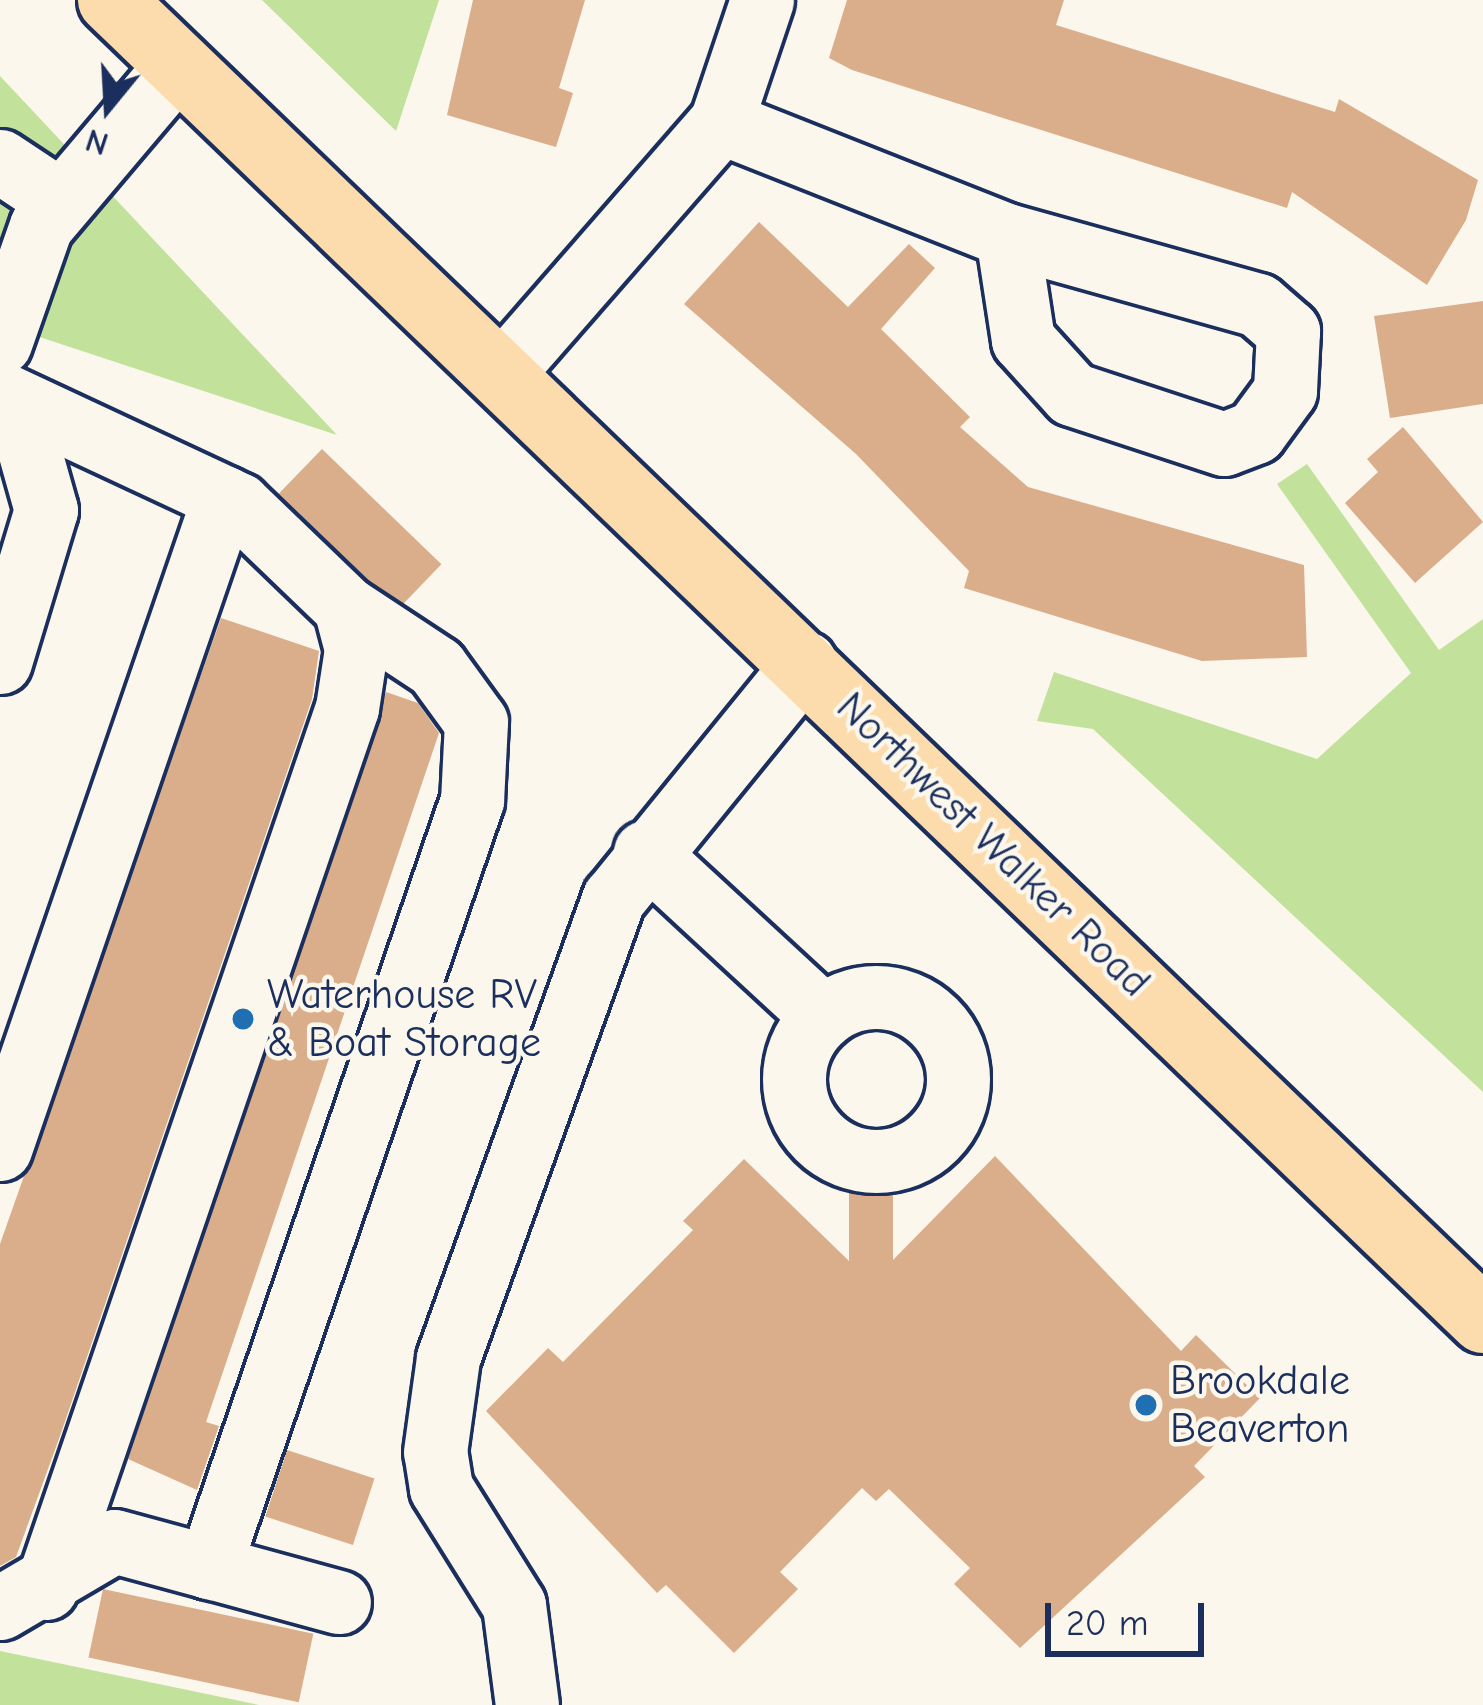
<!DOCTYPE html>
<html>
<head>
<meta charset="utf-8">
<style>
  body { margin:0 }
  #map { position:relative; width:1483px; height:1705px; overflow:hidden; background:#fbf7ec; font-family:"Comic Neue",sans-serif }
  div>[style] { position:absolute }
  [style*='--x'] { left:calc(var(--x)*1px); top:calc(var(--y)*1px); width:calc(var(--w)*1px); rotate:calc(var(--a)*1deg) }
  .green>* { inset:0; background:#c2e19a }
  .building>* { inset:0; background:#daae8b; transform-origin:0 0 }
  .roads { filter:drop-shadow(3px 0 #1b2f5e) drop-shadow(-3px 0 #1b2f5e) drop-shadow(0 3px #1b2f5e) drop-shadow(0 -3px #1b2f5e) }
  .minor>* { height:63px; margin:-31.5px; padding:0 31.5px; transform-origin:31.5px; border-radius:31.5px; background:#fbf7ec }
  .minor>.ring { margin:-31.5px; padding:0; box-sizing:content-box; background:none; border:63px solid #fbf7ec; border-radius:50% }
  .major>* { height:66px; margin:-33px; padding:0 33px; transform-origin:33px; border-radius:33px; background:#fcdcac }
  .dots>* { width:33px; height:33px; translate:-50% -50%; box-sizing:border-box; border:6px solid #fbf7ec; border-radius:50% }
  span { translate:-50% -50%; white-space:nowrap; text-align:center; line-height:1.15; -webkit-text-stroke:9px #fbf7ec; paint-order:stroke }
  .street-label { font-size:42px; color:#1b2f5e }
  .poi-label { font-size:42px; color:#1b2f5e }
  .left { translate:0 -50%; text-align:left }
  .north { position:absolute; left:48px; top:48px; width:120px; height:120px; -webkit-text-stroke:9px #fbf7ec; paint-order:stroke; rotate:198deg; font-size:33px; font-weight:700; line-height:48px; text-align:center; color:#1b2f5e }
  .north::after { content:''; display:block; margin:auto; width:42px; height:54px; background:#1b2f5e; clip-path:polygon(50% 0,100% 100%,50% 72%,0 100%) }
  .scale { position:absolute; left:1045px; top:1603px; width:159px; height:54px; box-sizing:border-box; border:6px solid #1b2f5e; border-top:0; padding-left:15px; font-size:36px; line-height:42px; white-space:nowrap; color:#1b2f5e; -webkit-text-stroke:9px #fbf7ec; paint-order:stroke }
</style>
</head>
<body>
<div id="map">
  <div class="green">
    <i style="clip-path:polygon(262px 0,439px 0,396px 131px)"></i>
    <i style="clip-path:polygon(0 76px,337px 435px,0 324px)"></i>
    <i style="clip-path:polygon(1307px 464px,1439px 650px,1483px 619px,1483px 1092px,1093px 729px,1037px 721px,1054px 672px,1317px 759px,1411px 673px,1277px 484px)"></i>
    <i style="clip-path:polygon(0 1651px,259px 1705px,0 1705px)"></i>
  </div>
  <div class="building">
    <i style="clip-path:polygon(473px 0,585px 0,559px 88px,573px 93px,556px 147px,447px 115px)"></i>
    <i style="clip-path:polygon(847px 0,1064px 0,1056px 25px,1335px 112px,1339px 99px,1478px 180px,1466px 220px,1427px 285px,1292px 192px,1287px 208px,852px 70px,829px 58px)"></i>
    <i style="clip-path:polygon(759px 222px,848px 307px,909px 244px,935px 268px,881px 329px,970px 417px,960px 427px,1028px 487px,1304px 565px,1307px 657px,1202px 661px,964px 588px,969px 571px,856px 454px,684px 304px)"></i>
    <i style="clip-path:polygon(1483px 301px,1483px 404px,1390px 418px,1374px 316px)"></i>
    <i style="clip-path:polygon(1403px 427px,1483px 522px,1415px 583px,1345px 503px,1378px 472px,1367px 459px)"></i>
    <i style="left:322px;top:449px;width:166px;height:62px;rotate:44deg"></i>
    <i style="clip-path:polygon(221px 618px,319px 651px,312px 699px,60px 1436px,16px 1557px,0 1566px,0 1244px)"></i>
    <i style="clip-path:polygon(386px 692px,418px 703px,439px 733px,206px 1422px,219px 1426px,197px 1490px,128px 1459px)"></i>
    <i style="clip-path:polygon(995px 1156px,1181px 1351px,1196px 1335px,1260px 1398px,1194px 1466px,1205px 1477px,1020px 1648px,954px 1584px,970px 1568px,889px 1489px,876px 1501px,862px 1488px,780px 1572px,798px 1589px,734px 1653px,666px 1585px,657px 1593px,486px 1411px,548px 1348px,563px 1362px,693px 1230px,683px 1221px,744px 1159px,849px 1261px,849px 1182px,893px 1182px,893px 1260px)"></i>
    <i style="left:287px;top:1450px;width:92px;height:70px;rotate:18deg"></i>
    <i style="left:103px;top:1589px;width:215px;height:70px;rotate:12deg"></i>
  </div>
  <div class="roads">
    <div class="minor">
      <i style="--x:721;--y:122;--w:308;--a:21.6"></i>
      <i style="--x:1007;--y:235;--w:261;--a:15.6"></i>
      <i style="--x:1258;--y:305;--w:40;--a:41"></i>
      <i style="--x:1288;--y:331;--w:60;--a:92.9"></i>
      <i style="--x:1285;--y:391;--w:51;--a:126.2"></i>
      <i style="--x:1255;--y:432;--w:33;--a:159"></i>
      <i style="--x:1224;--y:444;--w:160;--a:-161.8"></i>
      <i style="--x:1072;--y:394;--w:73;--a:-132.2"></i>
      <i style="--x:1023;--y:340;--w:106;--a:-98.7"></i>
      <i style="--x:0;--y:161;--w:71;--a:33.5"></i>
      <i style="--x:0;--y:343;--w:124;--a:-70.7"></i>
      <i style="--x:41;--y:226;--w:211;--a:-49.8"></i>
      <i style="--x:501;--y:374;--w:335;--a:-48.9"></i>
      <i style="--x:721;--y:122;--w:129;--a:-71.4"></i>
      <i style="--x:0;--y:393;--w:263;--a:25"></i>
      <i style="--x:238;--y:504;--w:149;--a:43.9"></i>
      <i style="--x:345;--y:607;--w:109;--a:33.4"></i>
      <i style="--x:436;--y:667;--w:68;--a:54"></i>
      <i style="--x:476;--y:722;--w:78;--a:92.9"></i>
      <i style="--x:472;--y:800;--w:811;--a:108.93"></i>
      <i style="--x:0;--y:662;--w:159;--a:-73.2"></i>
      <i style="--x:46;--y:510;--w:107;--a:-105.7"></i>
      <i style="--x:645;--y:852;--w:242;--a:42.7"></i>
      <i class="ring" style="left:794px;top:997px;width:101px;height:101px"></i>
      <i style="--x:0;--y:1149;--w:689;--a:-71.04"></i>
      <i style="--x:46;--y:1588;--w:930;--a:-71.12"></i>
      <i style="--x:347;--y:708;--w:60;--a:-81.3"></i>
      <i style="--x:356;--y:649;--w:43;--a:-104.7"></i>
      <i style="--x:0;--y:1608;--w:132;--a:-30.4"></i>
      <i style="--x:114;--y:1541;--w:233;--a:15.2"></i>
      <i style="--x:527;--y:1705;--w:101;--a:-97.4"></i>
      <i style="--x:514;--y:1605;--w:138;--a:-122"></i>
      <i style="--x:441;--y:1488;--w:36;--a:-99"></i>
      <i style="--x:435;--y:1452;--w:95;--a:-82.1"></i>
      <i style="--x:448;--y:1358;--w:489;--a:-70.2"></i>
      <i style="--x:614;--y:898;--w:303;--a:-50.9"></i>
    </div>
    <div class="major">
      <i style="--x:111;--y:0;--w:1904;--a:43.89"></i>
    </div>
  </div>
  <div class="dots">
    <i style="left:243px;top:1019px;background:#1f6fb2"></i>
    <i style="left:1146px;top:1405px;background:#1f6fb2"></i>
  </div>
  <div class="street-label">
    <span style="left:993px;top:845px;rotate:44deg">Northwest Walker Road</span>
  </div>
  <div class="poi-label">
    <span class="left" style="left:267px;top:1019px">Waterhouse RV<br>&amp; Boat Storage</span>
    <span class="left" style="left:1170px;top:1405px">Brookdale<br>Beaverton</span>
  </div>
  <div class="north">N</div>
  <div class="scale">20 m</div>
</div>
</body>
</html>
